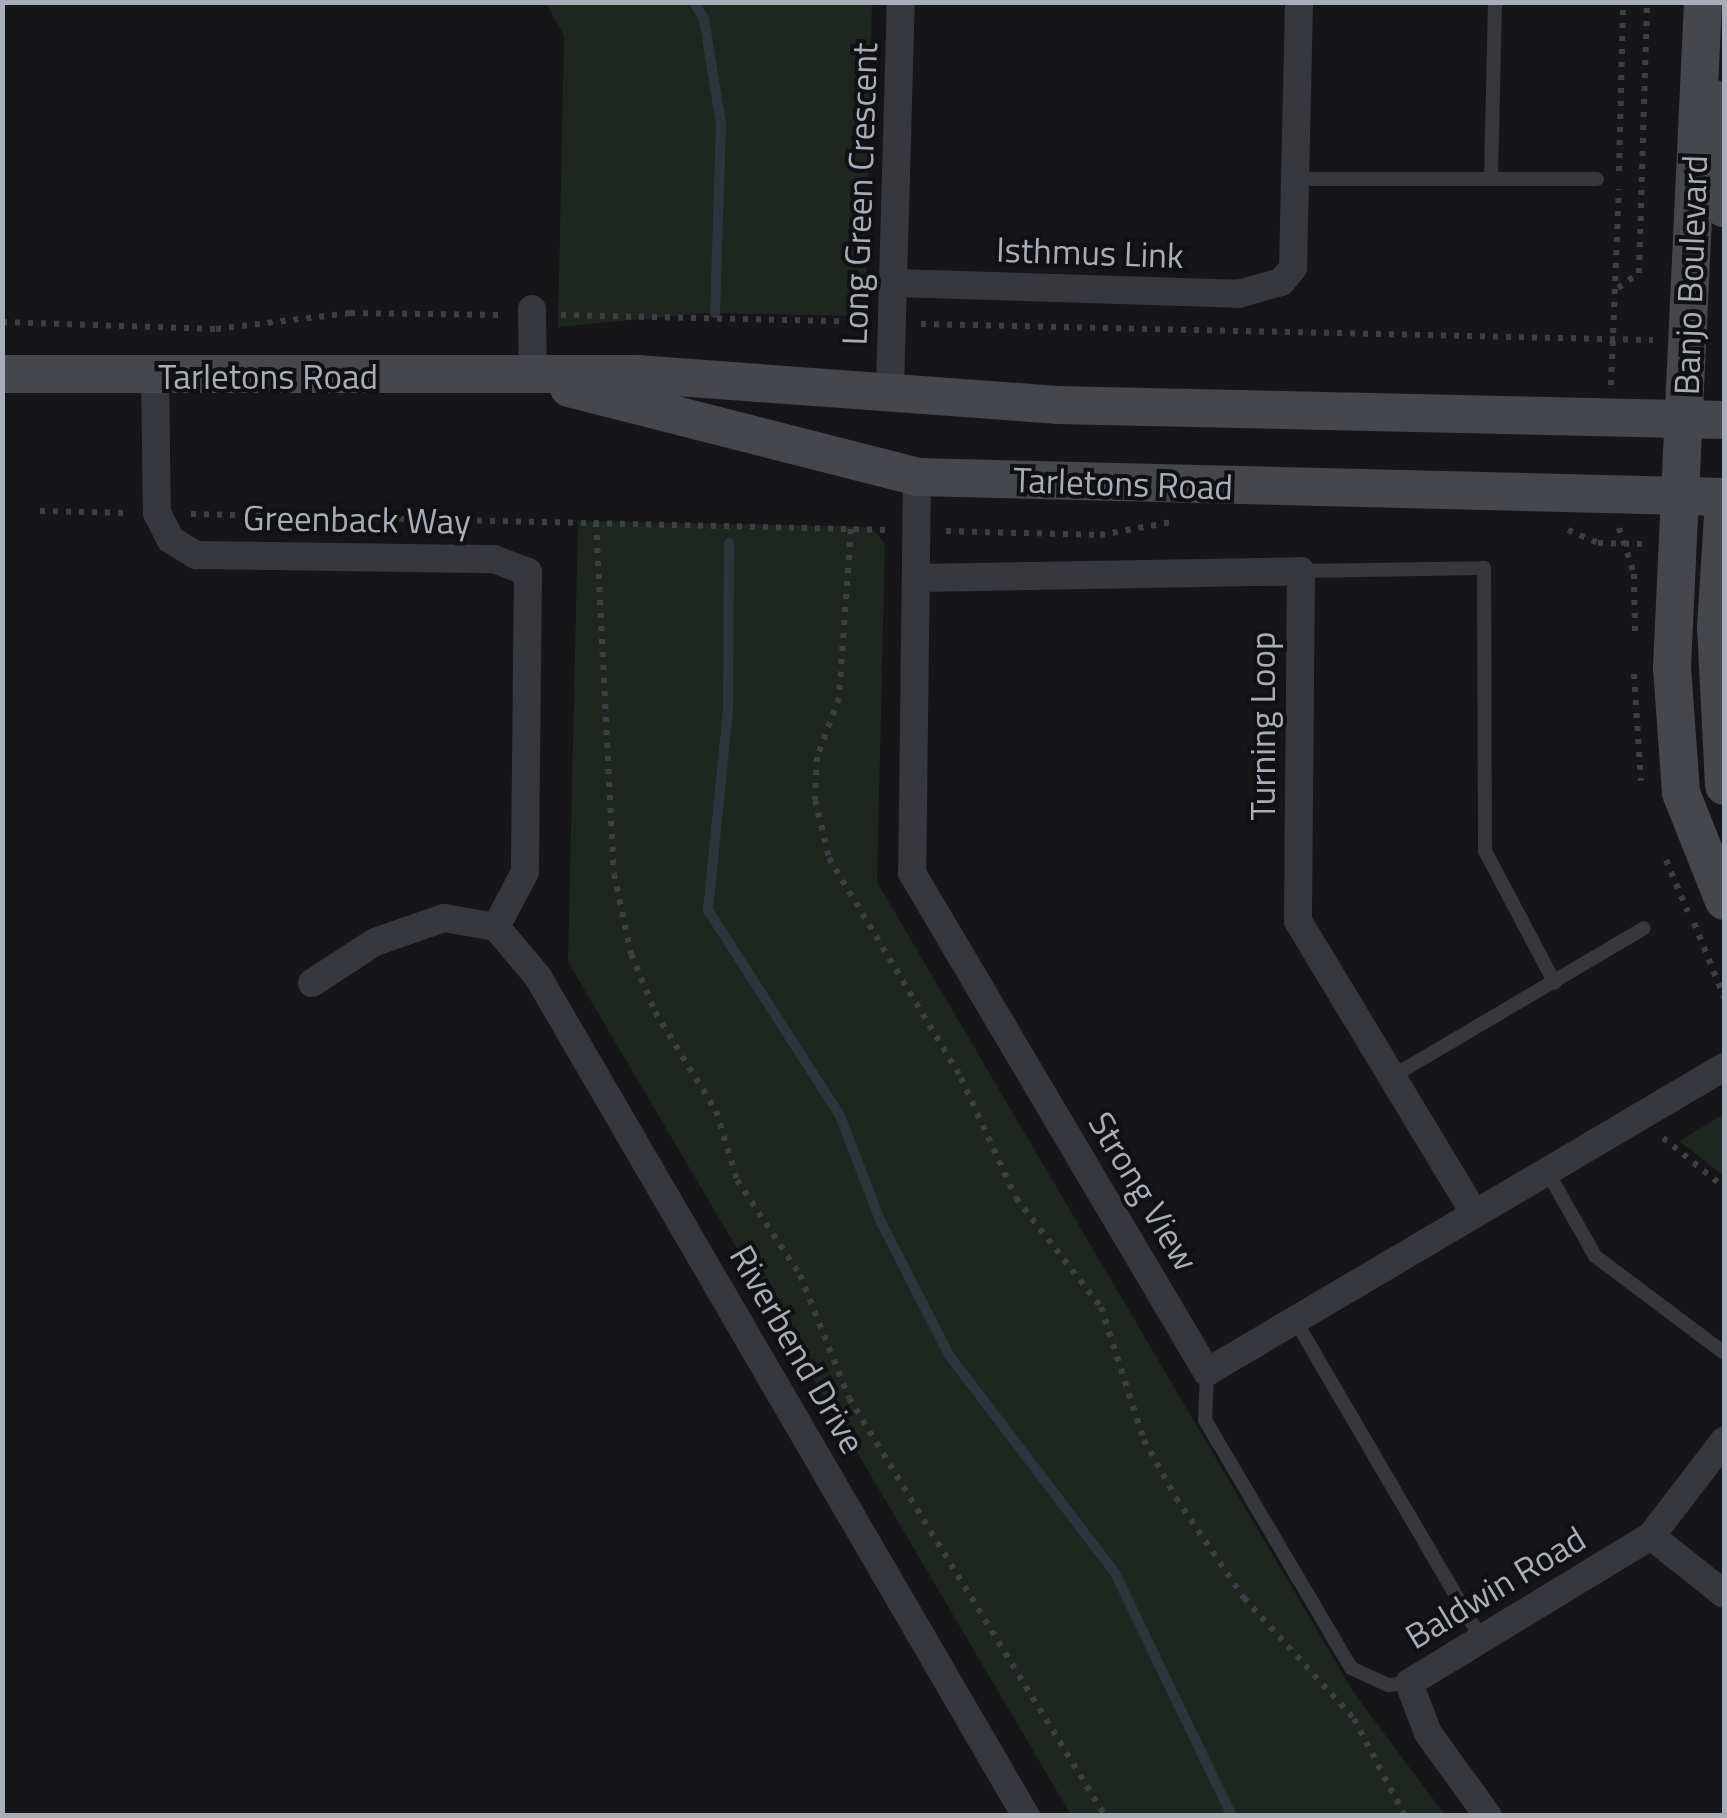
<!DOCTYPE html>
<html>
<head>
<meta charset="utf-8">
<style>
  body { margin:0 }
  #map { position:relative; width:1727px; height:1818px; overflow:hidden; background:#161618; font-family:"Titillium Web",sans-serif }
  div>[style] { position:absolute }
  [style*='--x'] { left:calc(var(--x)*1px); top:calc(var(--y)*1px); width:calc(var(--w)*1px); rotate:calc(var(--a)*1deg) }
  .green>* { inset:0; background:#1e261f }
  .stream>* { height:10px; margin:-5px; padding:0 5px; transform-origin:5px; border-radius:5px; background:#2c353c }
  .path>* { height:6px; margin-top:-3px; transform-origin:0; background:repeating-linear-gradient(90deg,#3d3f44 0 5px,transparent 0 13px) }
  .lane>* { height:14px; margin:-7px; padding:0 7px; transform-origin:7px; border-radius:7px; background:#37383d }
  .street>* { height:28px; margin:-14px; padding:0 14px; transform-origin:14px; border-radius:14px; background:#37383d }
  .secondary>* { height:38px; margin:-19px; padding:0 19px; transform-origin:19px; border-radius:19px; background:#45474d }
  span { translate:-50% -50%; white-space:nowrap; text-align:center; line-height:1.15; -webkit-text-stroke:8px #111113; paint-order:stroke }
  .street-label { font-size:35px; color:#a8adb8 }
  .frame { position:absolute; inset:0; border:5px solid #a8adb8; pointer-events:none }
</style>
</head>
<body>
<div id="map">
  <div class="green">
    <i style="clip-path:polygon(546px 3px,872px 3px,865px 316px,704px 313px,558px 327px,564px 36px)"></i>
    <i style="clip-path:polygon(578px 521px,870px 527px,885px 543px,877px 882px,1354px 1693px,1445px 1815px,1071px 1815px,568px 962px)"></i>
    <i style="clip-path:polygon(1724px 1114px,1724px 1176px,1679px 1141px)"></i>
  </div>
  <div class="stream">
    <i style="--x:694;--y:2;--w:20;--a:60"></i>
    <i style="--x:704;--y:19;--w:106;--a:80.8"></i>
    <i style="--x:721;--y:124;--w:189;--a:91.8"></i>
    <i style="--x:729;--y:543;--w:166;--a:90.3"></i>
    <i style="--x:728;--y:709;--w:202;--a:95.7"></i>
    <i style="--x:708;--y:910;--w:245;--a:57.3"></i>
    <i style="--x:840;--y:1116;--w:114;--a:68.9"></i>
    <i style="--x:881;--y:1222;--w:149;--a:62.9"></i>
    <i style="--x:949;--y:1355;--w:274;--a:52.7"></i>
    <i style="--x:1115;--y:1573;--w:270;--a:64.3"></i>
  </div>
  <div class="path">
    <i style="--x:1619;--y:171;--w:169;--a:-88.6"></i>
    <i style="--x:1618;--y:288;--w:26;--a:-36"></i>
    <i style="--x:1639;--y:273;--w:271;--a:-88.3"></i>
    <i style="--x:561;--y:315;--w:302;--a:1.3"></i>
    <i style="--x:2;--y:322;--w:214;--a:1.9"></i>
    <i style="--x:216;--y:329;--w:135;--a:-6.8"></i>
    <i style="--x:350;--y:313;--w:154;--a:0.7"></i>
    <i style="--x:921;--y:324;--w:732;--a:1.25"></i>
    <i style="--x:1611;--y:385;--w:196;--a:-87.7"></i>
    <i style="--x:40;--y:511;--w:89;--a:1.3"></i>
    <i style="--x:191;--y:514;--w:698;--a:1.31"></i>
    <i style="--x:596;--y:522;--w:352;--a:87.1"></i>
    <i style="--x:614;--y:874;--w:82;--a:78"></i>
    <i style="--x:631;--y:954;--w:63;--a:67.5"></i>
    <i style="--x:655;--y:1012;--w:116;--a:58.4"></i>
    <i style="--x:716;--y:1111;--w:72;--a:73.1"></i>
    <i style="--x:737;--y:1180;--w:114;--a:56.4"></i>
    <i style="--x:800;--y:1275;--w:132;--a:68.3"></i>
    <i style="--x:849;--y:1398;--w:490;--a:58.5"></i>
    <i style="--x:1619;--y:528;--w:48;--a:71.9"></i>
    <i style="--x:1634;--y:574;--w:58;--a:89"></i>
    <i style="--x:851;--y:529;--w:169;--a:94.1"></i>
    <i style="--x:839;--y:698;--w:63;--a:110.4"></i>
    <i style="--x:817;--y:757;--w:43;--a:92.7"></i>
    <i style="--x:815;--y:800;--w:60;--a:76.4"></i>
    <i style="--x:829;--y:858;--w:257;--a:59"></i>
    <i style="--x:961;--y:1078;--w:132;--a:65.4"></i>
    <i style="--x:1016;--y:1198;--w:138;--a:52.1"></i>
    <i style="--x:1101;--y:1307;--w:140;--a:72.1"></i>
    <i style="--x:1144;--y:1440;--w:66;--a:61.1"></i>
    <i style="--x:1176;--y:1498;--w:121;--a:55.8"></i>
    <i style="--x:1244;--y:1598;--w:164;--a:47.7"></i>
    <i style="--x:1354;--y:1719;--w:110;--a:62.3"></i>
    <i style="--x:1568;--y:530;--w:33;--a:23"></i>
    <i style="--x:1598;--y:543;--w:45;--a:1.3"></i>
    <i style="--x:946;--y:531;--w:154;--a:1.5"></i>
    <i style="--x:1100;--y:535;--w:73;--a:-10.2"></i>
    <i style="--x:1634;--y:674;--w:107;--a:86.3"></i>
    <i style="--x:1666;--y:860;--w:56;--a:67.1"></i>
    <i style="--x:1694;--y:923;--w:80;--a:67.9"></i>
    <i style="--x:1663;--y:1138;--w:78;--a:38.8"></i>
  </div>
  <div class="lane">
    <i style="--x:1491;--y:178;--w:176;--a:-88.7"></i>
    <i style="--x:1293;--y:179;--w:304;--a:0"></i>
    <i style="--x:1301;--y:571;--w:183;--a:-0.9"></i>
    <i style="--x:1484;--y:568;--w:283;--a:89.8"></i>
    <i style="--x:1485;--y:851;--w:149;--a:62.1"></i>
    <i style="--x:1393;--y:1076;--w:291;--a:-30.5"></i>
    <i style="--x:1547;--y:1171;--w:98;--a:60.5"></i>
    <i style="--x:1595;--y:1256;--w:161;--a:36.9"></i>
    <i style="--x:1295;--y:1320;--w:368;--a:59.7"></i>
    <i style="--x:1207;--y:1372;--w:48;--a:92.4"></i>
    <i style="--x:1205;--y:1420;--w:288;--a:59.5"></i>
    <i style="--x:1351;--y:1668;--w:41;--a:24.7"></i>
    <i style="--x:1388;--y:1685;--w:21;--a:-5"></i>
  </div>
  <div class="street">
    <i style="--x:895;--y:283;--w:343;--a:1.8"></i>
    <i style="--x:1238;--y:294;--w:45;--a:-15.6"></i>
    <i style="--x:1281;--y:282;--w:18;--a:-49"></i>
    <i style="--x:1293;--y:268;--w:266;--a:-88.7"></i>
    <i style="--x:532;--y:309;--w:69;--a:89.2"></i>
    <i style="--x:155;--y:375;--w:138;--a:89.2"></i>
    <i style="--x:157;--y:513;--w:29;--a:63"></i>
    <i style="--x:170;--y:539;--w:31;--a:32"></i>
    <i style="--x:196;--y:555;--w:298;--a:0.8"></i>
    <i style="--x:494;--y:559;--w:36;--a:21"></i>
    <i style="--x:528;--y:572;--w:300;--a:90.6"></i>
    <i style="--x:525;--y:872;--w:62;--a:117.8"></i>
    <i style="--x:890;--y:389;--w:387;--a:-88.4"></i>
    <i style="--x:917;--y:477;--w:396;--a:90.7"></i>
    <i style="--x:912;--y:873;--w:580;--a:59.41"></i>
    <i style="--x:1207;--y:1372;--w:600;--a:-30.54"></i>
    <i style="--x:919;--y:578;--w:382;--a:-1"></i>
    <i style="--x:1301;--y:571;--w:350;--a:90.5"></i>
    <i style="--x:1298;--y:921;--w:342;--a:58.9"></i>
    <i style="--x:496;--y:927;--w:65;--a:50"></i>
    <i style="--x:538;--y:977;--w:971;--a:59.82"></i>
    <i style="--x:312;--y:983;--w:75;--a:-33.1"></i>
    <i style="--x:375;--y:942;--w:73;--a:-19.2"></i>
    <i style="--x:444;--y:918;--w:53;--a:9.8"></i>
    <i style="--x:1651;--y:1536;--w:93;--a:38.5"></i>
    <i style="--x:1488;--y:1816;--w:102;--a:-125.9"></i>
    <i style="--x:1428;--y:1733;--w:53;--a:-110.8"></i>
    <i style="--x:1409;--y:1683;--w:283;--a:-31.3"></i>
    <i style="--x:1651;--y:1536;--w:120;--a:-52.5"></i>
  </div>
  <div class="secondary">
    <i style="--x:1703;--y:2;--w:666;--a:92.67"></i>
    <i style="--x:1672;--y:667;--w:126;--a:85.9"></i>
    <i style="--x:1681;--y:793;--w:116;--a:68.3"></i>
    <i style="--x:1712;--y:98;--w:111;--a:83.8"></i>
    <i style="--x:2;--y:374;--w:635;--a:0"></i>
    <i style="--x:637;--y:374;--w:421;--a:4.2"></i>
    <i style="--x:1057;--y:405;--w:667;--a:1.29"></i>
    <i style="--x:569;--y:388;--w:359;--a:14.3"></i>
    <i style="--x:917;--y:477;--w:807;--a:1.42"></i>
    <i style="--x:1724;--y:500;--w:127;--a:93.6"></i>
    <i style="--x:1716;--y:627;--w:159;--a:87.1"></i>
  </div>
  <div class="street-label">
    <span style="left:859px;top:194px;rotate:-88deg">Long Green Crescent</span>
    <span style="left:1090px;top:252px;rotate:2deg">Isthmus Link</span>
    <span style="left:1690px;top:275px;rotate:-88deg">Banjo Boulevard</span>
    <span style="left:268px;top:376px">Tarletons Road</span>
    <span style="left:1123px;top:483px;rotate:2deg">Tarletons Road</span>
    <span style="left:357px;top:519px;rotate:1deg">Greenback Way</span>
    <span style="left:1262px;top:726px;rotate:-90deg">Turning Loop</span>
    <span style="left:1144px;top:1191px;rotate:59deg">Strong View</span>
    <span style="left:798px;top:1349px;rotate:60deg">Riverbend Drive</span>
    <span style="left:1495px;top:1587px;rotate:-31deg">Baldwin Road</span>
  </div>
  <div class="frame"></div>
</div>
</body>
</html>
